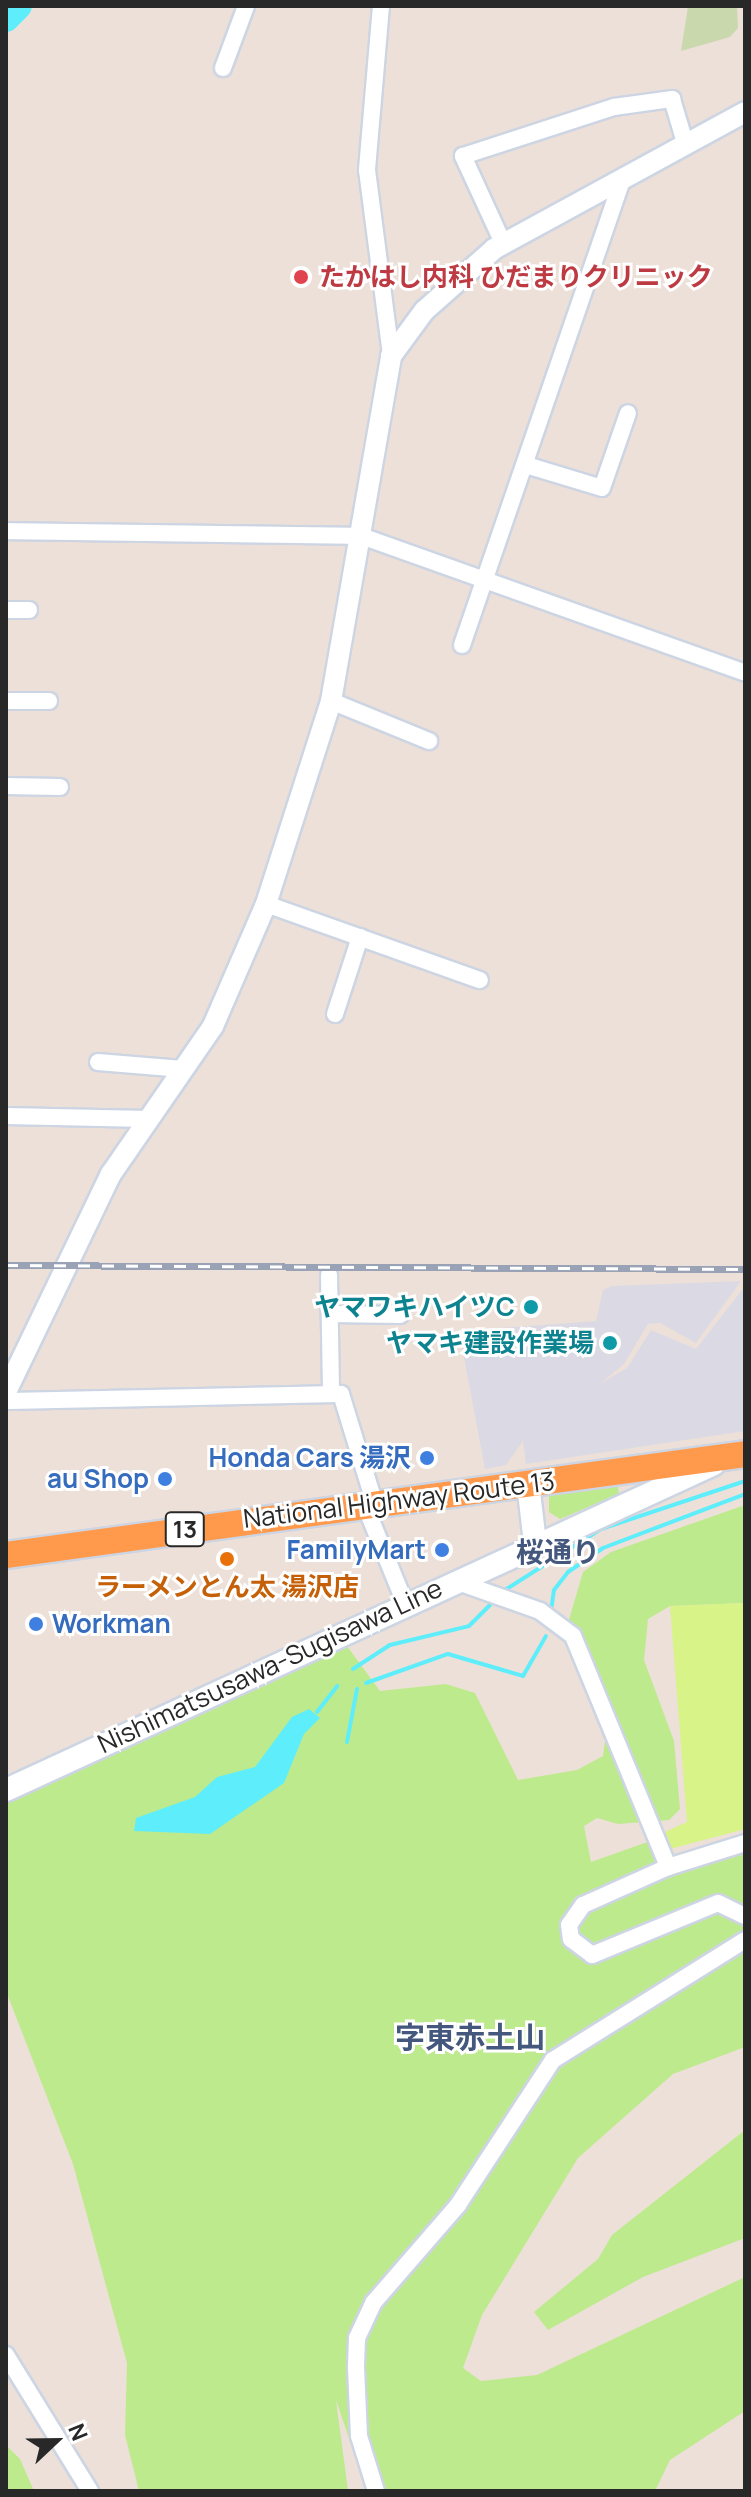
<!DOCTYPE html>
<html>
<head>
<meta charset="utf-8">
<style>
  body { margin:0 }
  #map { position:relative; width:751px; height:2497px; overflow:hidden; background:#ede0d8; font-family:Manrope,"Noto Sans JP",sans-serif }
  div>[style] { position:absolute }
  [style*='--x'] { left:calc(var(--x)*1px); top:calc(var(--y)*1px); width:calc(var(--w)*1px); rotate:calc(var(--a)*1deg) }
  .industrial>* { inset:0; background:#dbdae4 }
  .green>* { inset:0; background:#bdea8d }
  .cemetery>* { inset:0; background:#cad8ad }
  .pitch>* { inset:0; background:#d8f388 }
  .water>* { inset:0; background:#5eedfb }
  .stream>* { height:4px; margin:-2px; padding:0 2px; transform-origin:2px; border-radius:2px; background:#5eedfb }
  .river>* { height:26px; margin:-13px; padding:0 13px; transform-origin:13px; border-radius:13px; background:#5eedfb }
  .roads { filter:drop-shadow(2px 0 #cdd5e3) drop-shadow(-2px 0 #cdd5e3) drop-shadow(0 2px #cdd5e3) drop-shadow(0 -2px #cdd5e3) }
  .minor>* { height:16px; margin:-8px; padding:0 8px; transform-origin:8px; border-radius:8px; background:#fff }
  .tertiary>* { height:20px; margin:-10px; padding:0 10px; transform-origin:10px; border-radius:10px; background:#fff }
  .secondary>* { height:22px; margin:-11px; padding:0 11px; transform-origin:11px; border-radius:11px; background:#fff }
  .trunk>* { height:26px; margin:-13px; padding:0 13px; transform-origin:13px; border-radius:13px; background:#ff9a4d }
  .rail>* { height:7px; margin-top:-3.5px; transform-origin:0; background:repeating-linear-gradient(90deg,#fff 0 12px,#9aa3b5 0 24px); box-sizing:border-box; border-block:2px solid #9aa3b5 }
  .dots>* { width:22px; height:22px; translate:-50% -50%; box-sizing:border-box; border:4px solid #fff; border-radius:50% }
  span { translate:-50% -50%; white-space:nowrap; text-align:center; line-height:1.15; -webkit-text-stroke:6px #fff; paint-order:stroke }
  .shield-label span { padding:2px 6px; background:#fff; border:2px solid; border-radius:6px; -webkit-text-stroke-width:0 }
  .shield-label { font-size:24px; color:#282828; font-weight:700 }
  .health-label { font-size:26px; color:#be3a42; font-weight:700 }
  .left { translate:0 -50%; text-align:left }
  .culture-label { font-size:26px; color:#0d838f; font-weight:700 }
  .right { translate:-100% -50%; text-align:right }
  .shop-label { font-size:26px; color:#366cbe; font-weight:700 }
  .street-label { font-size:26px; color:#282828 }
  .food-label { font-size:26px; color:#c56008; font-weight:700 }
  .neighbourhood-label { font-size:28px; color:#44587d; font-weight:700 }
  .quarter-label { font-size:30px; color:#44587d; font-weight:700 }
  .frame { position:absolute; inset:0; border:8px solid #282828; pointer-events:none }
  .north { position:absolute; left:16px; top:2401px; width:80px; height:80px; -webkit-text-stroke:6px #fff; paint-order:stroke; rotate:68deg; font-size:22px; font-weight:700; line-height:32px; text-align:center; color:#282828 }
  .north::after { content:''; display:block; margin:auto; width:28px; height:36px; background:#282828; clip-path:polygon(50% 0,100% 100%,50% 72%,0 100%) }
</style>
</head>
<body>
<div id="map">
  <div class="industrial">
    <i style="clip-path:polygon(741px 1281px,696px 1343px,660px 1323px,648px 1324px,624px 1364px,601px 1383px,627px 1368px,651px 1330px,696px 1349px,745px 1286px,745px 1431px,526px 1464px,523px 1441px,506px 1465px,485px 1469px,459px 1331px,596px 1321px,603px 1290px,612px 1286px)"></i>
  </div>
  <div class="green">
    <i style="clip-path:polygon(617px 1482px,619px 1494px,560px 1519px,549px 1512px,549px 1494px)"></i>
    <i style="clip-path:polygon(745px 1505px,745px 1603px,670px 1606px,648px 1619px,644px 1660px,674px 1741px,680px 1809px,669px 1820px,618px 1824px,597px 1818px,584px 1826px,591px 1862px,656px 1839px,670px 1872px,745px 1850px,745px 2047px,673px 2074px,578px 2158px,482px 2315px,463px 2368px,481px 2381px,537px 2375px,745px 2277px,745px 2411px,670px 2460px,655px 2491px,367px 2491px,336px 2400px,348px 2491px,139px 2491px,125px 2435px,127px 2363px,73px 2164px,6px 1991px,6px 1798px,344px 1642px,380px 1691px,446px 1684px,475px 1693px,518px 1780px,577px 1770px,603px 1756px,609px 1711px,568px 1623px,583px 1572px,611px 1552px)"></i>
    <i style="clip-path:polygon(745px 2130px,745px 2238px,643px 2277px,548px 2330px,534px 2312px,598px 2259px,612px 2235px)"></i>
    <i style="clip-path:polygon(6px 2445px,20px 2459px,34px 2491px,6px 2491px)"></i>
  </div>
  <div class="cemetery">
    <i style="clip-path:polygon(688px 6px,737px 6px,738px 28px,730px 37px,681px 51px)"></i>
  </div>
  <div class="pitch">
    <i style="clip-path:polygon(745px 1603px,745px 1829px,670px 1849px,665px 1832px,687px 1822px,670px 1606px)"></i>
  </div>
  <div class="water">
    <i style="clip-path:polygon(309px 1709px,320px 1718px,304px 1734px,284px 1783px,210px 1834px,134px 1831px,136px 1818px,195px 1797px,217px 1777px,255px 1767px,292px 1717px)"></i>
  </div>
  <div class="stream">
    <i style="--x:505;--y:1590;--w:114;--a:-32.4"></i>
    <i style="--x:601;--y:1529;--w:152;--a:-18.4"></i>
    <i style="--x:551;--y:1611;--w:21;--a:-82"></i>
    <i style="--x:554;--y:1590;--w:23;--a:-52"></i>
    <i style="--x:568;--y:1572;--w:42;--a:-34.4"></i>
    <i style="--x:603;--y:1548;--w:152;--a:-20.8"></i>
    <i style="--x:353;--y:1669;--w:44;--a:-33"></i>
    <i style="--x:390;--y:1645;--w:81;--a:-13.5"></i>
    <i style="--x:469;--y:1626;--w:30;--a:-45"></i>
    <i style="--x:366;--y:1683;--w:87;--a:-19.5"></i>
    <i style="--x:448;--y:1654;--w:78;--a:16.3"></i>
    <i style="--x:523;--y:1676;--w:46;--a:-60.1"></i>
    <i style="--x:317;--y:1712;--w:33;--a:-52"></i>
    <i style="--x:347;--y:1742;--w:54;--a:-79.3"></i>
  </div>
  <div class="river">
    <i style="--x:6;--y:19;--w:18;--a:-45"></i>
  </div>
  <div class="roads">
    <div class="minor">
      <i style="--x:381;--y:6;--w:165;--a:94.9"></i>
      <i style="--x:367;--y:170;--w:188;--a:82.6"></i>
      <i style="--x:223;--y:68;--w:66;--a:-69.6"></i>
      <i style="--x:503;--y:243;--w:96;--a:-114.7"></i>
      <i style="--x:463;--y:156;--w:159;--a:-18"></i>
      <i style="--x:614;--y:107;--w:59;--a:-7.9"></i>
      <i style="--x:672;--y:99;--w:49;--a:73.4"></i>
      <i style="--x:526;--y:465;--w:79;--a:16.8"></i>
      <i style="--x:602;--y:488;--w:79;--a:-70.9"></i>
      <i style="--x:6;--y:531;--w:355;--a:0.8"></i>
      <i style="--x:361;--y:536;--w:408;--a:19.6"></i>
      <i style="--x:6;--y:610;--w:23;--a:0"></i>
      <i style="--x:462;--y:645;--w:495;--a:-71"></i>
      <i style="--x:6;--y:701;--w:43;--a:0"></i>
      <i style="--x:331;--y:701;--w:106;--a:22.2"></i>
      <i style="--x:6;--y:786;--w:54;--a:1.1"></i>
      <i style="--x:266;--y:904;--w:227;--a:19.6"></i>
      <i style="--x:335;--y:1014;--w:81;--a:-72"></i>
      <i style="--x:98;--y:1062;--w:85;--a:4.7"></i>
      <i style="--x:6;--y:1116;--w:142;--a:1.2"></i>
      <i style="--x:329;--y:1275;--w:119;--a:89"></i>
      <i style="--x:330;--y:1314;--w:70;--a:0.8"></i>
      <i style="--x:6;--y:1401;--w:335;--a:-1.2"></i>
      <i style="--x:341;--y:1394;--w:112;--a:72.9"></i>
      <i style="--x:364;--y:1503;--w:108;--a:67.7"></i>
      <i style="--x:455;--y:1581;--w:90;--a:19.4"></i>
      <i style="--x:540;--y:1611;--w:41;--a:37.1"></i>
      <i style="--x:573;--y:1636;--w:250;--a:67.6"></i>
      <i style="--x:668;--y:1867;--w:81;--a:-17.3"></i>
      <i style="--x:668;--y:1867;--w:93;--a:155.9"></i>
      <i style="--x:583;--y:1905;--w:24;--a:125"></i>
      <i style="--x:569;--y:1925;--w:14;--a:82"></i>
      <i style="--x:571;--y:1939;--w:26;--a:37"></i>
      <i style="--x:592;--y:1955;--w:136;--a:-22.4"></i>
      <i style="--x:718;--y:1903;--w:30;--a:26"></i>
      <i style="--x:6;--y:2355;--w:160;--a:58.3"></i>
      <i style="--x:376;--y:2491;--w:58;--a:-107.2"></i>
      <i style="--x:359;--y:2436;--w:70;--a:-92.5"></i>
      <i style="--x:356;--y:2366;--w:28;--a:-88"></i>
      <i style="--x:357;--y:2338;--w:40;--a:-65"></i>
      <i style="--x:374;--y:2302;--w:128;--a:-49.1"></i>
      <i style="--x:458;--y:2205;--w:173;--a:-56.8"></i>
      <i style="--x:553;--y:2060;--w:226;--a:-32"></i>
    </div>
    <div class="tertiary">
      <i style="--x:6;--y:1392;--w:242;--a:-64.3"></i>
      <i style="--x:111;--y:1174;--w:180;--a:-55.4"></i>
      <i style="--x:213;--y:1026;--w:133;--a:-66.5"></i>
      <i style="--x:266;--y:904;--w:213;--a:-72.2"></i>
      <i style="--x:331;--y:701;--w:350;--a:-80.1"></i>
      <i style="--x:391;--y:356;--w:56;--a:-53.7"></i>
      <i style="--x:424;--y:311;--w:94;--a:-41.5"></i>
      <i style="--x:494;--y:249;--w:286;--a:-28.6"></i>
    </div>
    <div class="secondary">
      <i style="--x:528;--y:1484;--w:59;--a:83.2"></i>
      <i style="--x:6;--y:1790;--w:779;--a:-24.72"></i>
    </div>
    <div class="trunk">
      <i style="--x:6;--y:1555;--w:746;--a:-7.78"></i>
    </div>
  </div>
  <div class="rail">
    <i style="--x:6;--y:1265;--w:739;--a:0.31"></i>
  </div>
  <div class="dots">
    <i style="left:301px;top:277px;background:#e0444e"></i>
    <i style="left:531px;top:1307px;background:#0f9aa8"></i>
    <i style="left:610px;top:1343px;background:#0f9aa8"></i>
    <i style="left:427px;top:1458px;background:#3f7fe0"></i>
    <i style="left:165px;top:1479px;background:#3f7fe0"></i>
    <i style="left:442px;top:1550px;background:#3f7fe0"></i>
    <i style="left:227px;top:1559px;background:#e8710a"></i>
    <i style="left:36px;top:1624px;background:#3f7fe0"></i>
  </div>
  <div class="shield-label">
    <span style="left:185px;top:1529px">13</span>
  </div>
  <div class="health-label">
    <span class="left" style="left:319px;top:277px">たかはし内科 ひだまりクリニック</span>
  </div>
  <div class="culture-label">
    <span class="right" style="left:515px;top:1307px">ヤマワキハイツC</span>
    <span class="right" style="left:594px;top:1343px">ヤマキ建設作業場</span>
  </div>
  <div class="shop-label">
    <span class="right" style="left:411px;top:1458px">Honda Cars 湯沢</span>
    <span class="right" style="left:149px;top:1479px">au Shop</span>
    <span class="right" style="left:426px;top:1550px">FamilyMart</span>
    <span class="left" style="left:52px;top:1624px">Workman</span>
  </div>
  <div class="street-label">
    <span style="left:399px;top:1500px;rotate:-7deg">National Highway Route 13</span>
    <span style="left:270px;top:1666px;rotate:-25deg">Nishimatsusawa-Sugisawa Line</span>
  </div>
  <div class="food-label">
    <span style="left:227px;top:1587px">ラーメンとん太 湯沢店</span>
  </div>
  <div class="neighbourhood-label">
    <span style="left:558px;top:1551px">桜通り</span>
  </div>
  <div class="quarter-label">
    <span style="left:470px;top:2037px">字東赤土山</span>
  </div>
  <div class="frame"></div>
  <div class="north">N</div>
</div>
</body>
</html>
